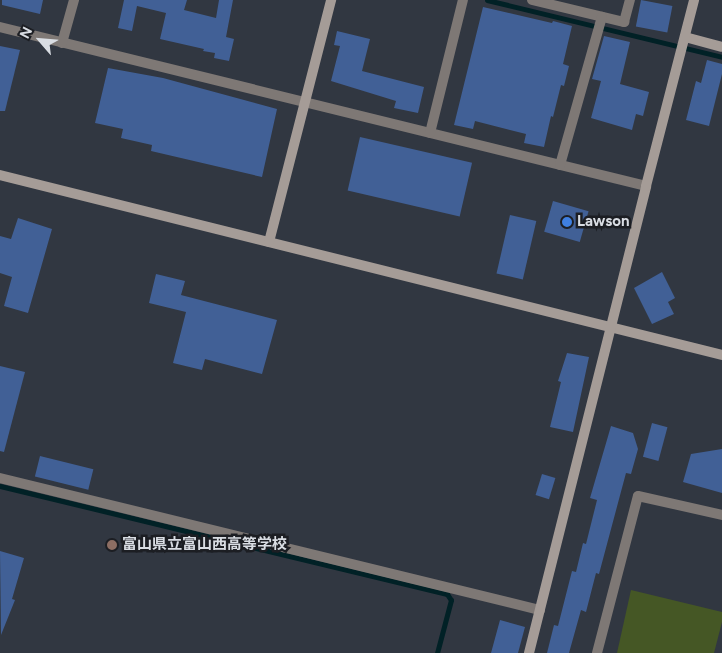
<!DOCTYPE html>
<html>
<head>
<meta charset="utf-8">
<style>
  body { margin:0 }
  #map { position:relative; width:722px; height:653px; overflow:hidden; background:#313741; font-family:Figtree,"Noto Sans JP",sans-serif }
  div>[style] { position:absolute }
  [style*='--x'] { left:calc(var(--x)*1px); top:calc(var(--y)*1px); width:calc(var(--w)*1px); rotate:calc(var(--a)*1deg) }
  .green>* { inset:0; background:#455725 }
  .stream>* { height:5px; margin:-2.5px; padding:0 2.5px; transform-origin:2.5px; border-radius:2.5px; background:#012126 }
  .building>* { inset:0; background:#416096; transform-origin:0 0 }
  .street>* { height:10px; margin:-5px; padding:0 5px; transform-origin:5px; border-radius:5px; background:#7e7875 }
  .secondary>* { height:10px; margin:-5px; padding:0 5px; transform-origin:5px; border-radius:5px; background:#a59c97 }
  .dots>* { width:14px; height:14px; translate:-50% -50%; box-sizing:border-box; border:2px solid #1c1e23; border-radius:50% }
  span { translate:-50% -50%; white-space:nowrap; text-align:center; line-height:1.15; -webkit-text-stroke:5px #1c1e23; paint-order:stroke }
  .poi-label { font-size:15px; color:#d9dde3; font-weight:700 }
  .left { translate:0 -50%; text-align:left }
  .north { position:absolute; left:15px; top:15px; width:50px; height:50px; -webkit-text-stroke:4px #1c1e23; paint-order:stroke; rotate:297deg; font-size:14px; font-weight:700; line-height:20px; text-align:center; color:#d9dde3 }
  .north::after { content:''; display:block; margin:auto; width:18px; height:22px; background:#d9dde3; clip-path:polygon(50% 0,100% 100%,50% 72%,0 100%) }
</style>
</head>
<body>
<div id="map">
  <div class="green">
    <i style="clip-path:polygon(631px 590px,722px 612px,722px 622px,714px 653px,617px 653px)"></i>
  </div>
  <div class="stream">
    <i style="--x:487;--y:0;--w:242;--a:13.6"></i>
    <i style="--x:0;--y:486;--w:460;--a:13.6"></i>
    <i style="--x:447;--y:594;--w:7;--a:56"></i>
    <i style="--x:451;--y:600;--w:55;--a:104.8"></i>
  </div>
  <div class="building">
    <i style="clip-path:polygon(2px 0,43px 0,40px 14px,2px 5px)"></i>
    <i style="clip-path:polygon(124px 0,187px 0,184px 10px,216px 18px,219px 0,233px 0,226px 37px,234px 39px,229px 61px,214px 58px,215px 53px,203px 51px,204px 49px,160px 39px,166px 13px,137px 6px,132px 31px,118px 28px)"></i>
    <i style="left:641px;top:0;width:32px;height:27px;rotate:11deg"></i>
    <i style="clip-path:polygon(483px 7px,552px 23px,553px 21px,572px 26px,563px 64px,569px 66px,564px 86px,561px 85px,553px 117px,551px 116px,544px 147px,524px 143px,526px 134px,475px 121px,473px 129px,454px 125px)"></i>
    <i style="clip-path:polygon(337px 31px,370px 39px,362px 71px,424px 87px,418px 113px,394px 108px,396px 101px,331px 81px,340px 46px,334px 45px)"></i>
    <i style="clip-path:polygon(604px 36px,630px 42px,620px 84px,649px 92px,643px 116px,636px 114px,632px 130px,591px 118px,601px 81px,592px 79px)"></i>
    <i style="clip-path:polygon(0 46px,20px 50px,5px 111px,0 111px)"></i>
    <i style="clip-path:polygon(707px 60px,722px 64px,722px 74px,709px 126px,686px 120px,696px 81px,701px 83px)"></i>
    <i style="clip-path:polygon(108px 68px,163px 78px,277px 109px,262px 177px,151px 151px,152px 145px,121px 138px,123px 129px,95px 123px)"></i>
    <i style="left:360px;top:137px;width:115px;height:55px;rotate:13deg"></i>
    <i style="left:553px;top:201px;width:37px;height:32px;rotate:16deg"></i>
    <i style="left:510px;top:215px;width:27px;height:60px;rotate:13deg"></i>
    <i style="clip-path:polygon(18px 218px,52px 229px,28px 313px,4px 306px,12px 277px,0 273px,0 236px,11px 239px)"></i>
    <i style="clip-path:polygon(662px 272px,675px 298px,668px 302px,674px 314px,652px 324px,634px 288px)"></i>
    <i style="clip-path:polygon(156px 274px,185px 281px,181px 295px,277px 320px,262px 374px,205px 359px,202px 370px,173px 363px,186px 312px,149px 303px)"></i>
    <i style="clip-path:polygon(567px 353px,589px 357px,573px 432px,550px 427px,561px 382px,558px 381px)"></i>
    <i style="clip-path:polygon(0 366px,25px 372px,4px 452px,0 451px)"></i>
    <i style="left:652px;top:423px;width:16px;height:35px;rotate:15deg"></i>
    <i style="clip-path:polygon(611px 426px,633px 433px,638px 449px,631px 474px,626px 473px,599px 574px,596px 573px,586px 612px,581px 610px,569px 653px,547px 653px,554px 625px,558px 626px,572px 571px,576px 572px,583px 543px,586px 544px,597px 500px,590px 498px)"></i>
    <i style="clip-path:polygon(722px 449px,722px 493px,683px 482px,691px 454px)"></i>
    <i style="left:40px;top:456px;width:55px;height:21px;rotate:14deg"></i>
    <i style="left:542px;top:474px;width:14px;height:22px;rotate:17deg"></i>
    <i style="clip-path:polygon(0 551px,24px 558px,12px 599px,15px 600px,1px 635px)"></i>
    <i style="clip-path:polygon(500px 620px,525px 627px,518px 653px,491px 653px)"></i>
  </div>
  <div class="street">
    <i style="--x:532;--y:0;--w:95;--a:13.4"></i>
    <i style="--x:624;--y:22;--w:23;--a:-75"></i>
    <i style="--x:0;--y:27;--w:665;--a:13.83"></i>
    <i style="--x:62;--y:43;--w:45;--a:-74.4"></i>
    <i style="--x:430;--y:133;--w:137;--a:-76.1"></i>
    <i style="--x:560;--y:165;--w:154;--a:-74.2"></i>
    <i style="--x:0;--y:478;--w:556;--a:13.74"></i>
    <i style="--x:597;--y:653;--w:162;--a:-75.4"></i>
    <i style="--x:638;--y:496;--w:86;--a:12.7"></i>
  </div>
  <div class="secondary">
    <i style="--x:685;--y:37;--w:38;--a:15"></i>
    <i style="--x:0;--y:175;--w:744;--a:14"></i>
    <i style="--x:269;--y:242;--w:250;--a:-75.6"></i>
    <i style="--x:529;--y:653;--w:481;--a:-75.9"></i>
    <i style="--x:646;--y:186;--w:192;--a:-75.5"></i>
  </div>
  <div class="dots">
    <i style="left:567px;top:222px;background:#3f7fe0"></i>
    <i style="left:112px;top:545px;background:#8d6e63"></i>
  </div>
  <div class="poi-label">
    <span class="left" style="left:577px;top:222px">Lawson</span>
    <span class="left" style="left:122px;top:545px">富山県立富山西高等学校</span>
  </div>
  <div class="north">N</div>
</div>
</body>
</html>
